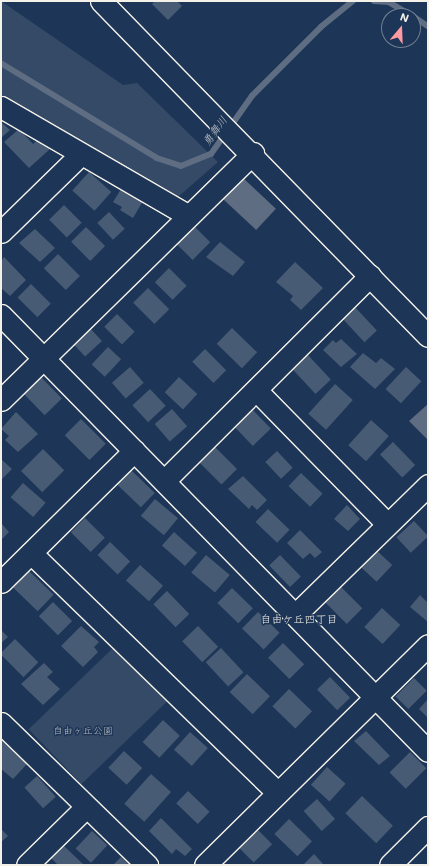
<!DOCTYPE html>
<html>
<head>
<meta charset="utf-8">
<style>
  body { margin:0 }
  #map { position:relative; width:429px; height:866px; overflow:hidden; background:#1d3557; font-family:Mali,"Klee One",sans-serif }
  div>[style] { position:absolute }
  [style*='--x'] { left:calc(var(--x)*1px); top:calc(var(--y)*1px); width:calc(var(--w)*1px); rotate:calc(var(--a)*1deg) }
  .green>* { inset:0; background:#354a67; transform-origin:0 0 }
  .water>* { inset:0; background:#5e6d82; transform-origin:0 0 }
  .stream>* { height:5.5px; margin:-2.75px; padding:0 2.75px; transform-origin:2.75px; border-radius:2.75px; background:#5e6d82 }
  .building>* { inset:0; background:#485b74; transform-origin:0 0 }
  .roads { filter:drop-shadow(1px 0 #f4f1e8) drop-shadow(-1px 0 #f4f1e8) drop-shadow(0 1px #f4f1e8) drop-shadow(0 -1px #f4f1e8) }
  .minor>* { height:21px; margin:-10.5px; padding:0 10.5px; transform-origin:10.5px; border-radius:10.5px; background:#1d3557 }
  span { translate:-50% -50%; white-space:nowrap; text-align:center; line-height:1.15; -webkit-text-stroke:3px #1d3557; paint-order:stroke }
  .park-label { font-size:10px; color:#bbbfc1 }
  .water-label { font-size:11px; color:#c0c3c4; font-style:italic }
  .neighbourhood-label { font-size:11px; color:#f4f1e8 }
  .frame { position:absolute; inset:0; border:2px solid #f4f1e8; pointer-events:none }
  .north { position:absolute; left:381px; top:8px; width:40px; height:40px; box-sizing:border-box; background:#1d3557; border:1px solid #738091; border-radius:50%; rotate:19deg; font-size:11px; font-weight:700; line-height:16px; text-align:center; color:#f4f1e8 }
  .north::after { content:''; display:block; margin:auto; width:14px; height:18px; background:#ff9aa2; clip-path:polygon(50% 0,100% 100%,50% 72%,0 100%) }
</style>
</head>
<body>
<div id="map">
  <div class="green">
    <i style="clip-path:polygon(1px 1px,123px 85px,137px 83px,218px 162px,178px 197px,1px 96px)"></i>
    <i style="left:115px;top:646px;width:76px;height:120px;rotate:46deg"></i>
  </div>
  <div class="water">
    <i style="left:243px;top:178px;width:45px;height:29px;rotate:43deg"></i>
    <i style="clip-path:polygon(428px 404px,428px 440px,409px 421px)"></i>
  </div>
  <div class="stream">
    <i style="--x:374;--y:1;--w:15;--a:4"></i>
    <i style="--x:389;--y:2;--w:27;--a:31"></i>
    <i style="--x:413;--y:16;--w:18;--a:34"></i>
    <i style="--x:1;--y:63;--w:183;--a:31.3"></i>
    <i style="--x:157;--y:158;--w:25;--a:18"></i>
    <i style="--x:181;--y:166;--w:32;--a:-22"></i>
    <i style="--x:211;--y:154;--w:71;--a:-54.7"></i>
    <i style="--x:252;--y:96;--w:98;--a:-45"></i>
    <i style="--x:321;--y:27;--w:41;--a:-39.1"></i>
  </div>
  <div class="building">
    <i style="clip-path:polygon(155px 1px,177px 1px,182px 6px,168px 20px,152px 4px)"></i>
    <i style="clip-path:polygon(1px 122px,10px 130px,1px 138px)"></i>
    <i style="clip-path:polygon(19px 129px,33px 144px,40px 138px,50px 149px,29px 168px,4px 142px)"></i>
    <i style="left:89px;top:172px;width:30px;height:25px;rotate:42deg"></i>
    <i style="clip-path:polygon(121px 189px,143px 201px,133px 218px,120px 210px,122px 207px,113px 202px)"></i>
    <i style="left:64px;top:205px;width:25px;height:21px;rotate:45deg"></i>
    <i style="left:109px;top:212px;width:23px;height:16px;rotate:47deg"></i>
    <i style="left:194px;top:226px;width:23px;height:25px;rotate:45deg"></i>
    <i style="left:86px;top:227px;width:27px;height:21px;rotate:45deg"></i>
    <i style="clip-path:polygon(35px 229px,55px 248px,40px 262px,19px 243px)"></i>
    <i style="clip-path:polygon(220px 242px,245px 262px,233px 276px,206px 257px)"></i>
    <i style="left:58px;top:254px;width:31px;height:20px;rotate:45deg"></i>
    <i style="clip-path:polygon(4px 257px,26px 280px,10px 296px,1px 288px,1px 261px)"></i>
    <i style="clip-path:polygon(295px 262px,323px 288px,301px 310px,290px 300px,293px 296px,276px 282px)"></i>
    <i style="left:169px;top:268px;width:25px;height:20px;rotate:45deg"></i>
    <i style="left:31px;top:284px;width:28px;height:19px;rotate:45deg"></i>
    <i style="left:148px;top:288px;width:30px;height:21px;rotate:45deg"></i>
    <i style="left:353px;top:305px;width:35px;height:17px;rotate:47deg"></i>
    <i style="left:117px;top:314px;width:25px;height:18px;rotate:45deg"></i>
    <i style="left:89px;top:327px;width:19px;height:23px;rotate:47deg"></i>
    <i style="left:232px;top:328px;width:35px;height:22px;rotate:44deg"></i>
    <i style="clip-path:polygon(341px 339px,357px 354px,341px 367px,323px 350px,333px 340px,336px 343px)"></i>
    <i style="left:108px;top:347px;width:18px;height:24px;rotate:43deg"></i>
    <i style="left:205px;top:349px;width:30px;height:18px;rotate:45deg"></i>
    <i style="clip-path:polygon(363px 353px,376px 363px,381px 358px,395px 369px,375px 389px,350px 367px)"></i>
    <i style="left:307px;top:354px;width:35px;height:21px;rotate:47deg"></i>
    <i style="left:130px;top:367px;width:21px;height:24px;rotate:49deg"></i>
    <i style="left:406px;top:367px;width:21px;height:30px;rotate:43deg"></i>
    <i style="left:41px;top:377px;width:30px;height:24px;rotate:46deg"></i>
    <i style="left:179px;top:377px;width:25px;height:21px;rotate:43deg"></i>
    <i style="left:335px;top:384px;width:24px;height:40px;rotate:42deg"></i>
    <i style="left:150px;top:389px;width:23px;height:24px;rotate:47deg"></i>
    <i style="left:250px;top:407px;width:30px;height:25px;rotate:46deg"></i>
    <i style="left:172px;top:409px;width:23px;height:23px;rotate:49deg"></i>
    <i style="clip-path:polygon(16px 412px,38px 434px,18px 452px,5px 440px,9px 436px,1px 429px)"></i>
    <i style="left:81px;top:419px;width:35px;height:23px;rotate:45deg"></i>
    <i style="left:371px;top:420px;width:24px;height:34px;rotate:42deg"></i>
    <i style="left:393px;top:442px;width:32px;height:18px;rotate:46deg"></i>
    <i style="left:213px;top:445px;width:34px;height:22px;rotate:45deg"></i>
    <i style="left:43px;top:449px;width:30px;height:31px;rotate:45deg"></i>
    <i style="left:277px;top:451px;width:23px;height:16px;rotate:47deg"></i>
    <i style="clip-path:polygon(1px 459px,12px 469px,1px 480px)"></i>
    <i style="left:131px;top:470px;width:33px;height:20px;rotate:44deg"></i>
    <i style="left:301px;top:473px;width:30px;height:18px;rotate:44deg"></i>
    <i style="clip-path:polygon(243px 476px,267px 500px,257px 510px,252px 505px,249px 509px,228px 489px)"></i>
    <i style="left:23px;top:483px;width:30px;height:19px;rotate:41deg"></i>
    <i style="left:155px;top:499px;width:30px;height:22px;rotate:40deg"></i>
    <i style="clip-path:polygon(347px 505px,360px 519px,348px 531px,334px 519px)"></i>
    <i style="left:268px;top:509px;width:30px;height:18px;rotate:44deg"></i>
    <i style="left:85px;top:518px;width:28px;height:20px;rotate:45deg"></i>
    <i style="left:414px;top:521px;width:21px;height:24px;rotate:47deg"></i>
    <i style="clip-path:polygon(1px 523px,9px 532px,1px 540px)"></i>
    <i style="clip-path:polygon(300px 530px,322px 552px,315px 558px,310px 553px,303px 559px,287px 543px)"></i>
    <i style="left:174px;top:532px;width:31px;height:18px;rotate:42deg"></i>
    <i style="left:110px;top:542px;width:28px;height:18px;rotate:44deg"></i>
    <i style="left:374px;top:548px;width:25px;height:23px;rotate:43deg"></i>
    <i style="left:206px;top:555px;width:31px;height:23px;rotate:40deg"></i>
    <i style="left:280px;top:555px;width:30px;height:15px;rotate:46deg"></i>
    <i style="left:140px;top:565px;width:31px;height:21px;rotate:42deg"></i>
    <i style="left:27px;top:569px;width:37px;height:23px;rotate:44deg"></i>
    <i style="left:339px;top:585px;width:33px;height:22px;rotate:45deg"></i>
    <i style="left:232px;top:588px;width:29px;height:21px;rotate:44deg"></i>
    <i style="left:167px;top:591px;width:32px;height:19px;rotate:46deg"></i>
    <i style="clip-path:polygon(420px 595px,428px 603px,428px 622px,410px 607px)"></i>
    <i style="left:53px;top:602px;width:27px;height:20px;rotate:45deg"></i>
    <i style="left:382px;top:608px;width:25px;height:26px;rotate:43deg"></i>
    <i style="left:258px;top:612px;width:30px;height:23px;rotate:44deg"></i>
    <i style="clip-path:polygon(81px 626px,99px 642px,94px 647px,98px 652px,83px 667px,61px 646px)"></i>
    <i style="left:198px;top:626px;width:29px;height:22px;rotate:46deg"></i>
    <i style="clip-path:polygon(1px 630px,8px 637px,1px 643px)"></i>
    <i style="left:15px;top:639px;width:33px;height:21px;rotate:45deg"></i>
    <i style="left:283px;top:643px;width:30px;height:21px;rotate:45deg"></i>
    <i style="left:221px;top:648px;width:33px;height:21px;rotate:47deg"></i>
    <i style="clip-path:polygon(44px 663px,53px 672px,47px 677px,60px 689px,43px 705px,21px 684px)"></i>
    <i style="left:247px;top:674px;width:32px;height:25px;rotate:44deg"></i>
    <i style="left:330px;top:677px;width:29px;height:18px;rotate:46deg"></i>
    <i style="left:414px;top:678px;width:18px;height:26px;rotate:45deg"></i>
    <i style="left:289px;top:689px;width:32px;height:24px;rotate:44deg"></i>
    <i style="clip-path:polygon(428px 699px,428px 718px,419px 709px)"></i>
    <i style="left:163px;top:720px;width:23px;height:30px;rotate:43deg"></i>
    <i style="clip-path:polygon(366px 731px,390px 756px,379px 765px,354px 741px)"></i>
    <i style="left:190px;top:732px;width:24px;height:24px;rotate:42deg"></i>
    <i style="clip-path:polygon(1px 740px,27px 764px,13px 779px,1px 769px)"></i>
    <i style="left:124px;top:751px;width:25px;height:23px;rotate:43deg"></i>
    <i style="left:410px;top:752px;width:23px;height:29px;rotate:45deg"></i>
    <i style="left:327px;top:767px;width:25px;height:24px;rotate:42deg"></i>
    <i style="left:151px;top:774px;width:27px;height:40px;rotate:42deg"></i>
    <i style="left:37px;top:776px;width:28px;height:17px;rotate:48deg"></i>
    <i style="left:188px;top:791px;width:30px;height:17px;rotate:44deg"></i>
    <i style="left:362px;top:796px;width:43px;height:24px;rotate:44deg"></i>
    <i style="left:317px;top:799px;width:27px;height:18px;rotate:48deg"></i>
    <i style="clip-path:polygon(161px 818px,192px 849px,185px 856px,176px 849px,172px 854px,149px 831px)"></i>
    <i style="left:289px;top:819px;width:32px;height:21px;rotate:44deg"></i>
    <i style="clip-path:polygon(1px 829px,8px 836px,1px 842px)"></i>
    <i style="left:258px;top:830px;width:20px;height:26px;rotate:45deg"></i>
    <i style="left:92px;top:831px;width:21px;height:24px;rotate:43deg"></i>
    <i style="clip-path:polygon(64px 846px,84px 865px,58px 865px,51px 858px)"></i>
    <i style="clip-path:polygon(314px 854px,324px 865px,303px 865px)"></i>
    <i style="clip-path:polygon(121px 857px,129px 865px,113px 865px)"></i>
  </div>
  <div class="roads">
    <div class="minor">
      <i style="--x:101;--y:1;--w:468;--a:45.7"></i>
      <i style="--x:1;--y:107;--w:217;--a:30.1"></i>
      <i style="--x:1;--y:232;--w:110;--a:-44.3"></i>
      <i style="--x:1;--y:315;--w:610;--a:45.6"></i>
      <i style="--x:256;--y:390;--w:187;--a:45.6"></i>
      <i style="--x:1;--y:400;--w:353;--a:-44.4"></i>
      <i style="--x:164;--y:481;--w:291;--a:-44.9"></i>
      <i style="--x:31;--y:553;--w:344;--a:44.2"></i>
      <i style="--x:1;--y:582;--w:187;--a:-44.6"></i>
      <i style="--x:295;--y:615;--w:186;--a:-44.3"></i>
      <i style="--x:1;--y:723;--w:204;--a:44.2"></i>
      <i style="--x:27;--y:865;--w:81;--a:-44.5"></i>
      <i style="--x:205;--y:865;--w:313;--a:-44.6"></i>
      <i style="--x:390;--y:865;--w:54;--a:-45"></i>
    </div>
  </div>
  <div class="park-label">
    <span style="left:83px;top:731px">自由ヶ丘公園</span>
  </div>
  <div class="water-label">
    <span style="left:215px;top:131px;rotate:-54deg">勇舞川</span>
  </div>
  <div class="neighbourhood-label">
    <span style="left:299px;top:619px">自由ケ丘四丁目</span>
  </div>
  <div class="frame"></div>
  <div class="north">N</div>
</div>
</body>
</html>
